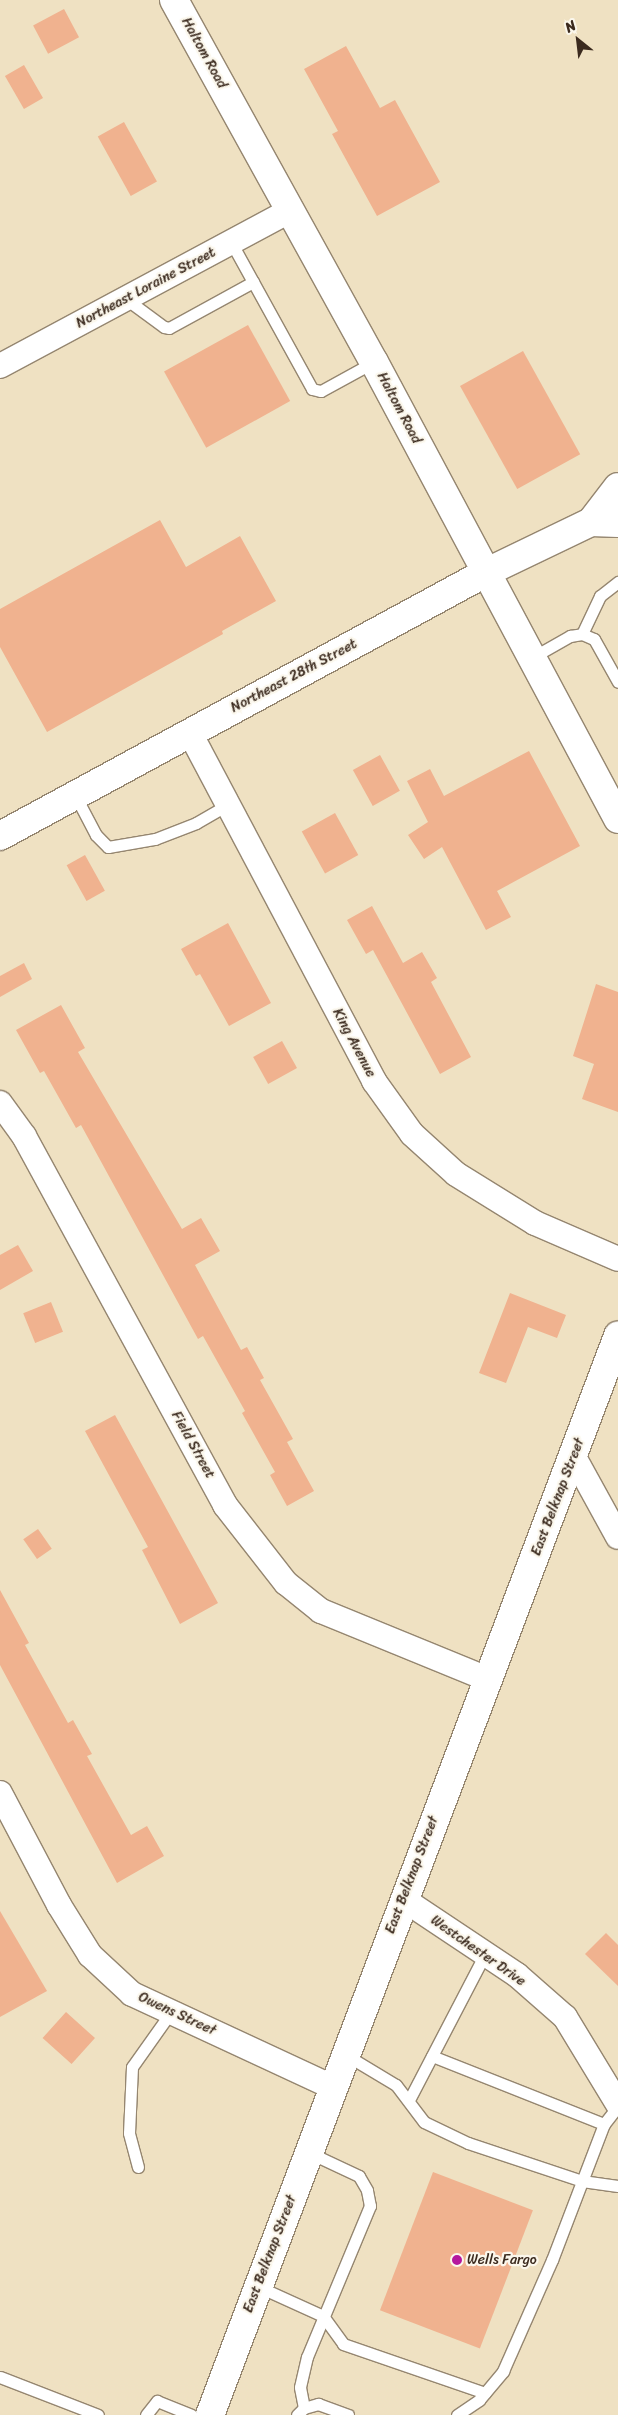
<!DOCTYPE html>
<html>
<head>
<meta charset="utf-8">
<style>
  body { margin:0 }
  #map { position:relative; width:618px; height:2415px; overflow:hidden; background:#efe1c2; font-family:Sriracha,sans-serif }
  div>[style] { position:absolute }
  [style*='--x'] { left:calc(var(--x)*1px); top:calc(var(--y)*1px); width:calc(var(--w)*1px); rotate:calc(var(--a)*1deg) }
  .building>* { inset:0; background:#f0b28f; transform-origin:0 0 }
  .roads { filter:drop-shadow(1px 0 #958670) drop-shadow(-1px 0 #958670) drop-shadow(0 1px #958670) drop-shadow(0 -1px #958670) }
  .lane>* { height:11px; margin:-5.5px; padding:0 5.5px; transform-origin:5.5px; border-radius:5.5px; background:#fff }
  .street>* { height:24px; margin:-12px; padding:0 12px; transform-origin:12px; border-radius:12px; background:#fff }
  .secondary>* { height:28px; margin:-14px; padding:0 14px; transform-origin:14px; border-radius:14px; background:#fff }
  .primary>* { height:28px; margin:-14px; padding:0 14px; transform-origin:14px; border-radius:14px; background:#fff }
  .dots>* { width:14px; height:14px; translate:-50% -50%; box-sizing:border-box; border:2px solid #fbf7ec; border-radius:50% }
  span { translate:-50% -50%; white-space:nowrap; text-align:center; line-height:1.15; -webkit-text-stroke:4.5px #fbf7ec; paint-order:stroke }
  .street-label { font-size:14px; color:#3b2a1e }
  .poi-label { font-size:14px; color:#3b2a1e }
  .left { translate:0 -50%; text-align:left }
  .north { position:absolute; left:553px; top:15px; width:50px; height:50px; -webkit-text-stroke:4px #fbf7ec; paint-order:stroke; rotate:331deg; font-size:14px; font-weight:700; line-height:20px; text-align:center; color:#3b2a1e }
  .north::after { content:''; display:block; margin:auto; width:18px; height:22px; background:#3b2a1e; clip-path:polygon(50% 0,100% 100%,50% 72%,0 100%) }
</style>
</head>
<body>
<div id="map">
  <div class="building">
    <i style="left:64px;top:9px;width:32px;height:35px;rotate:62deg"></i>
    <i style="clip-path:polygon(346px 46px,380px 108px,395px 100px,440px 182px,377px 216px,332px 134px,338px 131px,304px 69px)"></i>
    <i style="left:24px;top:65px;width:38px;height:22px;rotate:60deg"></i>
    <i style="left:124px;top:122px;width:68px;height:30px;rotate:61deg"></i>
    <i style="left:248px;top:325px;width:87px;height:96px;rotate:61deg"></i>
    <i style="left:523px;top:351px;width:118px;height:72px;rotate:61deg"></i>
    <i style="clip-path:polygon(160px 520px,186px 567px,240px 536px,276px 601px,222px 631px,223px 634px,47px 732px,0 647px,0 609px)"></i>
    <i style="clip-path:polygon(529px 751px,580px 846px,497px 891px,511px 917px,486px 930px,442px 847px,424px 859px,408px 835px,428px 822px,407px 781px,430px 769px,444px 796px)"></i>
    <i style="left:380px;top:755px;width:41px;height:31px;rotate:61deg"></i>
    <i style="left:335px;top:813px;width:48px;height:38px;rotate:61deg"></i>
    <i style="left:85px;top:855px;width:41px;height:21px;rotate:61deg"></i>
    <i style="clip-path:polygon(372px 906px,403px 963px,422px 952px,437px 978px,431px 982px,471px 1057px,440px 1074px,373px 950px,366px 954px,347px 920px)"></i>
    <i style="clip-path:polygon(228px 923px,271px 1003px,229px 1026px,200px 974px,196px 976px,181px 949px)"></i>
    <i style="clip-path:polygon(24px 963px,32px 979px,0 997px,0 976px)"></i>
    <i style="clip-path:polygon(596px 984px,618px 992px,618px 1112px,582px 1099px,594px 1064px,573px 1056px)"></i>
    <i style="clip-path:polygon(61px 1005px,85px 1048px,78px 1052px,182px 1229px,201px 1218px,220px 1251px,195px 1265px,241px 1350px,247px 1347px,264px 1378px,260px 1380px,293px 1439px,287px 1442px,314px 1491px,287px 1506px,270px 1475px,275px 1472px,242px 1413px,245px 1411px,203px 1336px,198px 1339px,81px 1125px,76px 1128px,44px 1071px,40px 1073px,16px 1030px)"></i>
    <i style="left:282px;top:1041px;width:31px;height:33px;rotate:61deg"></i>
    <i style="clip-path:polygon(18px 1245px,33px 1271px,0 1290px,0 1255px)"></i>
    <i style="clip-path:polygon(510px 1293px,566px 1315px,557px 1338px,528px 1327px,506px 1383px,479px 1373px)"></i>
    <i style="left:51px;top:1302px;width:32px;height:30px;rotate:68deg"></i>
    <i style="clip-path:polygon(115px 1415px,218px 1603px,180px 1624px,142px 1550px,148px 1547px,85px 1431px)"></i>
    <i style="left:38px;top:1529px;width:24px;height:18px;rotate:55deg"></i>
    <i style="clip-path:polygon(0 1590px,29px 1643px,25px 1645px,68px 1723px,73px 1720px,92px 1754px,87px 1756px,131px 1835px,147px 1826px,164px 1856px,117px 1883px,0 1665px)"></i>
    <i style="clip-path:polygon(0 1911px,47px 1991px,0 2017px)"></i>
    <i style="clip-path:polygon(606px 1933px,618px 1945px,618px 1986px,585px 1954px)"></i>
    <i style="left:66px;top:2012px;width:39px;height:35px;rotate:42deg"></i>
    <i style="left:433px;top:2172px;width:107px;height:148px;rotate:21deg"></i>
  </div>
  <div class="roads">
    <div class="lane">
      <i style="--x:231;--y:242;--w:168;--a:61.1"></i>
      <i style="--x:312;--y:389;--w:9;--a:13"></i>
      <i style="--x:321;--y:391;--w:60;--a:-28.7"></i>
      <i style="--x:126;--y:299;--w:47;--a:36.4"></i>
      <i style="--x:164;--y:327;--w:5;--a:11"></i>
      <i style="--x:169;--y:328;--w:96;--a:-28.7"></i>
      <i style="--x:582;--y:634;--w:42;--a:-64.7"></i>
      <i style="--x:600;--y:596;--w:23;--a:-38"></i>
      <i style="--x:533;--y:657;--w:43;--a:-29.6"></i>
      <i style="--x:570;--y:636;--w:12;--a:-9"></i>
      <i style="--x:582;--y:634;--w:13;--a:23"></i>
      <i style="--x:594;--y:639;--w:49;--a:60.8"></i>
      <i style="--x:75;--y:795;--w:45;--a:62.3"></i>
      <i style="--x:96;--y:835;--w:17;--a:45"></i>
      <i style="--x:108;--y:847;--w:48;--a:-9.7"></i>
      <i style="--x:155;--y:839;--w:44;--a:-21.3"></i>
      <i style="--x:196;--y:823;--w:38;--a:-30"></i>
      <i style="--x:346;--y:2055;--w:58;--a:31"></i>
      <i style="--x:396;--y:2085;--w:46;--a:52.9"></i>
      <i style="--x:424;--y:2122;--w:49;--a:25.5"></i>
      <i style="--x:468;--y:2143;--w:120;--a:18.4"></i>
      <i style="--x:582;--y:2181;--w:36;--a:8"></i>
      <i style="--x:432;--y:2056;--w:185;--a:21.6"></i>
      <i style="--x:409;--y:2100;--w:165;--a:-62.5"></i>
      <i style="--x:138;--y:2167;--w:35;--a:-105"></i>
      <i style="--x:129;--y:2133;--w:66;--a:-87.4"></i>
      <i style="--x:132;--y:2067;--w:67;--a:-54.7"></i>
      <i style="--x:257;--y:2286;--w:72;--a:24.4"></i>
      <i style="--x:323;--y:2316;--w:34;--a:54"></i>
      <i style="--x:343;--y:2344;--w:150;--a:19"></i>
      <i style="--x:0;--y:2377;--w:105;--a:21.2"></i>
      <i style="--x:304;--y:2408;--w:21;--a:-101"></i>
      <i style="--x:300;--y:2387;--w:31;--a:-77"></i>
      <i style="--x:307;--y:2357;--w:164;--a:-67.4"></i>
      <i style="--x:370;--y:2206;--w:16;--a:-101"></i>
      <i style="--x:367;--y:2190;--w:16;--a:-120"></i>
      <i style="--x:359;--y:2176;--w:56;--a:-154.8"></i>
      <i style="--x:146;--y:2415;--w:18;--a:-52"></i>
      <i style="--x:157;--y:2401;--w:37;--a:22"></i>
      <i style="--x:297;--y:2415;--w:10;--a:-45"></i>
      <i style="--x:304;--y:2408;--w:15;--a:-16"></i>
      <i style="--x:318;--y:2404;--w:32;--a:20"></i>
      <i style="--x:457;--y:2415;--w:27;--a:-34"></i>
      <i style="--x:479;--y:2400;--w:38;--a:-50"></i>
      <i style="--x:503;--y:2371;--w:121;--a:-66.2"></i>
      <i style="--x:552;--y:2260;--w:146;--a:-69.1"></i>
      <i style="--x:604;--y:2124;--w:23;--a:-52"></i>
    </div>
    <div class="street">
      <i style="--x:0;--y:366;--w:330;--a:-28.2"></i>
      <i style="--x:190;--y:733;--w:394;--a:62.1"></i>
      <i style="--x:374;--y:1081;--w:65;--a:54.4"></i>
      <i style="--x:412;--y:1134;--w:59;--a:42.3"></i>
      <i style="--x:456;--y:1174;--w:93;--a:31.8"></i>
      <i style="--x:535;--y:1223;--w:90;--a:23.4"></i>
      <i style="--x:0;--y:1103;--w:41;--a:54"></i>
      <i style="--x:24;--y:1136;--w:420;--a:61.4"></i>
      <i style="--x:225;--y:1505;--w:99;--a:52"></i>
      <i style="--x:286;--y:1583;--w:45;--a:38.7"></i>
      <i style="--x:321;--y:1611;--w:180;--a:22.2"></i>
      <i style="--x:574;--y:1457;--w:91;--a:61.2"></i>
      <i style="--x:0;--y:1793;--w:127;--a:62.2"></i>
      <i style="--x:59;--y:1905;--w:59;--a:58.2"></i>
      <i style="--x:90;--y:1955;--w:57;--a:42.9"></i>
      <i style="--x:132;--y:1994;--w:221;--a:24.9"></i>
      <i style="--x:403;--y:1899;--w:137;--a:33.7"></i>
      <i style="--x:517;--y:1975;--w:64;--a:41.2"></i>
      <i style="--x:565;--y:2017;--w:102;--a:58.7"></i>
    </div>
    <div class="secondary">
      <i style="--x:174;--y:0;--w:414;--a:61.1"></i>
      <i style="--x:374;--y:362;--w:518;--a:61.9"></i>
    </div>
    <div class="primary">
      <i style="--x:591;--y:522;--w:27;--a:2"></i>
      <i style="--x:0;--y:836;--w:554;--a:-28.46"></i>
      <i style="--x:487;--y:572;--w:115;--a:-25.7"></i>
      <i style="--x:591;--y:522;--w:44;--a:-52.4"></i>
      <i style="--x:210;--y:2415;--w:1154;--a:-69.29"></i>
    </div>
  </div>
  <div class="dots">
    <i style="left:457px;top:2260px;background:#b5179e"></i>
  </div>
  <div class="street-label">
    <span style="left:204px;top:53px;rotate:61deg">Haltom Road</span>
    <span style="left:146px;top:288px;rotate:-28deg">Northeast Loraine Street</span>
    <span style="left:399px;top:408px;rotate:62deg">Haltom Road</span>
    <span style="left:294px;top:676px;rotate:-28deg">Northeast 28th Street</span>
    <span style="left:354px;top:1043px;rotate:62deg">King Avenue</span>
    <span style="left:193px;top:1445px;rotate:61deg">Field Street</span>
    <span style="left:558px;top:1497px;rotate:-69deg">East Belknap Street</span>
    <span style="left:412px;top:1875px;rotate:-69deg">East Belknap Street</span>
    <span style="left:478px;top:1951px;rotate:35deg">Westchester Drive</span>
    <span style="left:177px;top:2014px;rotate:25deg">Owens Street</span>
    <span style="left:270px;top:2254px;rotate:-69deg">East Belknap Street</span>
  </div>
  <div class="poi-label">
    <span class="left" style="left:467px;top:2260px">Wells Fargo</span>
  </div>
  <div class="north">N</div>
</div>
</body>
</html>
